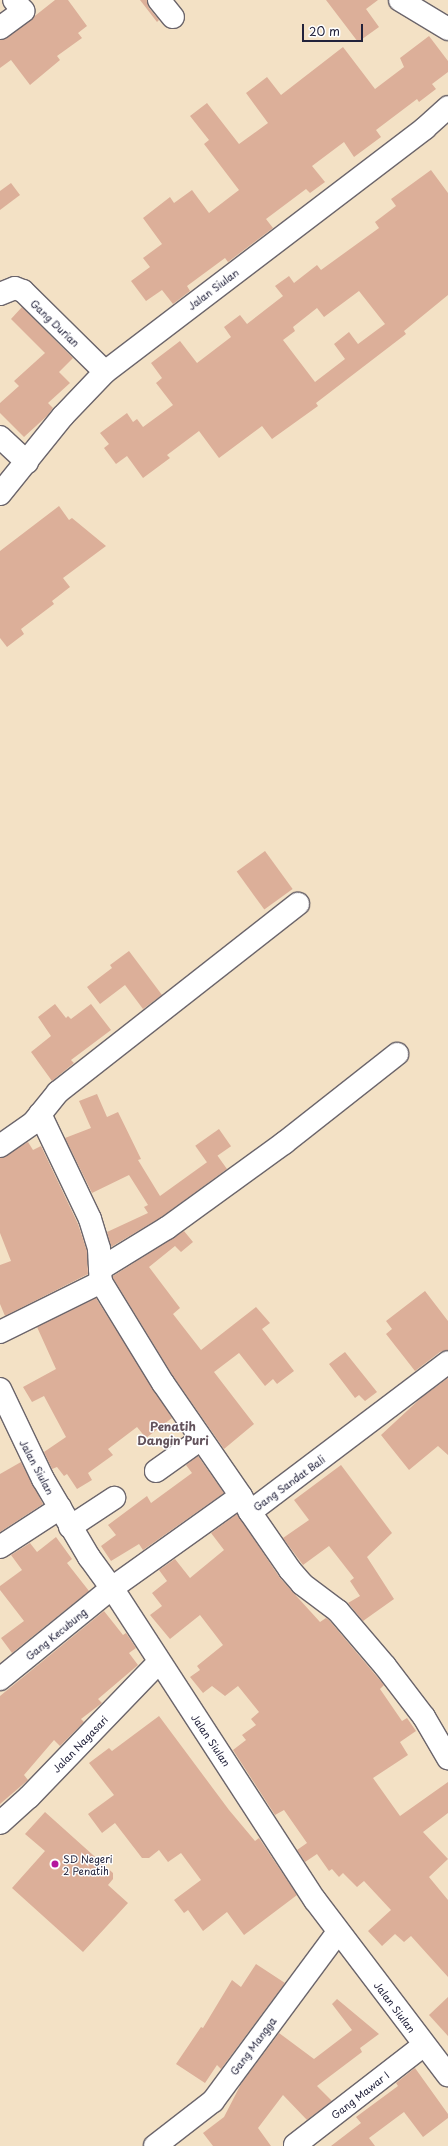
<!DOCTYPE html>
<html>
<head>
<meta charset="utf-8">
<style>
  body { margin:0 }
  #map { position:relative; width:448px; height:2146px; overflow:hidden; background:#f3e1c5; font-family:"Playpen Sans",sans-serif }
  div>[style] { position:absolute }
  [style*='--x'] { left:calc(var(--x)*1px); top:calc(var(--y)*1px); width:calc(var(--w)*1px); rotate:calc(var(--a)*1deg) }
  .building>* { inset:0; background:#dcaf99; transform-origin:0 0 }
  .roads { filter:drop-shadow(1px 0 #6b656b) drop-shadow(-1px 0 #6b656b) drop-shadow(0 1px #6b656b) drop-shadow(0 -1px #6b656b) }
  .minor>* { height:22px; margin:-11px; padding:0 11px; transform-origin:11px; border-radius:11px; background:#fff }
  .dots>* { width:11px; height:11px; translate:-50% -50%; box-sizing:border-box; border:2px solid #fff; border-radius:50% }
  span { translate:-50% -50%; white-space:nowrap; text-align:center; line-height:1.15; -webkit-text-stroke:3px #fff; paint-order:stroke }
  .street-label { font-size:10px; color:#22223b }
  .poi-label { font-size:10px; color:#22223b }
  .left { translate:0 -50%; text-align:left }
  .quarter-label { font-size:12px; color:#63535c; font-weight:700 }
  .scale { position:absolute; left:302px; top:24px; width:61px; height:18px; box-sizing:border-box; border:2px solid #22223b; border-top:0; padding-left:5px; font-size:12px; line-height:14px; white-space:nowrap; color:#22223b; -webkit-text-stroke:3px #fff; paint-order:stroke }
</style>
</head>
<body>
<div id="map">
  <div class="building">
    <i style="clip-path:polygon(55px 0,68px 0,87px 26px,78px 33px,82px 38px,57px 56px,60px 60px,30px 85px,11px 60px,0 68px,0 40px,7px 38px)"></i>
    <i style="clip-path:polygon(140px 0,147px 0,149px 8px,159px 20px,157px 22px)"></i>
    <i style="clip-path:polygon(326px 0,378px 0,366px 9px,379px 27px,358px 42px)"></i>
    <i style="clip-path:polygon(429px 36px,448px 61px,448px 72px,432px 84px,436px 89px,419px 102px,417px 99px,376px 130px,381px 137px,354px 157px,344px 142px,312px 166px,325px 182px,310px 193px,306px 189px,266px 219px,273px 228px,228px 262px,225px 258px,187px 286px,190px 291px,173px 304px,162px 290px,146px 301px,131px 281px,150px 267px,143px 258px,162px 244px,143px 218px,170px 197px,174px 203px,192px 190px,209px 213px,239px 190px,204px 144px,209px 140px,190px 116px,207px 103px,239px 144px,268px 123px,246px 93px,267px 77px,281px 95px,343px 47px,375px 89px,404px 67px,400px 58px)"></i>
    <i style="clip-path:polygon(evenodd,431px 170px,448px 193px,448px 295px,404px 331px,406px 334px,316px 403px,318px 406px,272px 439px,262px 426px,219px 458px,199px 431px,167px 455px,170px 458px,143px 478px,127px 456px,116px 464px,104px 448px,109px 444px,100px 433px,127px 413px,133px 422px,137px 419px,143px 427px,173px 405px,156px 383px,162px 378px,151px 363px,180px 341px,197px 363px,231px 337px,224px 327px,240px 315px,247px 324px,283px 296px,275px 286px,289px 276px,294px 283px,317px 265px,321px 270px,379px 228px,375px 222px,396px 206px,391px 199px,431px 170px,359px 291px,385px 324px,358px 344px,349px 332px,334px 344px,345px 359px,315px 382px,283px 340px,295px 331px,293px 327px,317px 308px,324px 317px,359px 291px)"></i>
    <i style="clip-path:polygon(11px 183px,20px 195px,0 210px,0 191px)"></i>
    <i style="clip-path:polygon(22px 307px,73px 358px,59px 372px,70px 383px,48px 403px,53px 408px,48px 415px,24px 437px,0 413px,0 403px,19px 386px,14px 381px,45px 353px,11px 319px)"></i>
    <i style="clip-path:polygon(59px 506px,69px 520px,72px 518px,106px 546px,63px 578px,70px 587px,52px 601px,54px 604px,21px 629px,24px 634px,7px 647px,0 638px,0 551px)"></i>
    <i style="left:265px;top:851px;width:47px;height:35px;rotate:54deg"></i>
    <i style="clip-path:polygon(129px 951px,162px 995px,143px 1009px,125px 985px,100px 1004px,87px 987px,112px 968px,110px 965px)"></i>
    <i style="clip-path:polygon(55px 1004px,66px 1018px,68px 1016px,71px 1019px,91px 1004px,111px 1030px,71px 1060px,74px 1063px,52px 1081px,31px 1052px,51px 1036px,38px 1017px)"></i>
    <i style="clip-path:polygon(97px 1094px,107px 1117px,118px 1112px,141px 1159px,138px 1160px,160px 1196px,217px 1155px,227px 1169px,160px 1218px,111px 1247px,107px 1232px,148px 1213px,144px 1207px,148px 1205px,129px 1175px,92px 1193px,65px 1138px,91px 1128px,79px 1101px)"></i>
    <i style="left:219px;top:1129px;width:21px;height:29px;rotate:55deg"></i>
    <i style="clip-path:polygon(28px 1142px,33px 1150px,41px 1146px,78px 1224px,87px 1251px,88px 1274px,5px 1316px,0 1304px,0 1265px,11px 1261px,0 1233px,0 1158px)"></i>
    <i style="clip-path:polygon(184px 1231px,193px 1242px,181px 1252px,175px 1246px,149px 1267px,180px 1308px,173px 1314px,201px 1350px,256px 1307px,270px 1323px,262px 1329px,294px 1371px,277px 1384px,273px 1379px,265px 1386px,239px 1353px,214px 1372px,254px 1424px,224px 1449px,173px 1376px,113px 1278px,113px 1276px)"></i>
    <i style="clip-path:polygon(425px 1291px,448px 1321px,448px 1350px,440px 1352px,415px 1371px,386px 1334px,392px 1329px,386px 1321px)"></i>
    <i style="clip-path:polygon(96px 1298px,172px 1418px,146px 1438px,137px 1427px,108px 1449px,113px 1455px,88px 1473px,92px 1480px,77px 1489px,67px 1474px,64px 1476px,57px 1467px,52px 1469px,44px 1452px,66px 1437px,44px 1396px,32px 1402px,23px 1387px,56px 1369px,37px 1327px)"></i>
    <i style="clip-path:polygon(345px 1352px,377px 1392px,365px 1401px,359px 1395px,355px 1398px,329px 1364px)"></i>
    <i style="clip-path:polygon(448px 1378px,448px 1455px,438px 1446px,409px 1470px,381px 1435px,422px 1397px)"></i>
    <i style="clip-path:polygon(198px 1456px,224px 1493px,143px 1550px,139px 1544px,111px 1561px,101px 1546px,116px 1535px,108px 1525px,147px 1496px,151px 1503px,192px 1473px,186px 1465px)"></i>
    <i style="clip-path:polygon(21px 1462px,43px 1504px,0 1532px,0 1474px)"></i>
    <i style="clip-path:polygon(341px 1465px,392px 1533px,367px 1557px,394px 1599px,363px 1621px,348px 1603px,360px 1596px,350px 1581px,354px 1578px,329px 1546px,303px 1565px,283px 1538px,309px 1520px,294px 1500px)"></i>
    <i style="clip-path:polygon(237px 1514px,280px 1578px,320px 1622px,326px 1618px,329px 1620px,384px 1685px,380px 1689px,402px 1721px,407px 1718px,416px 1731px,400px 1742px,408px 1755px,373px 1778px,400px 1816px,448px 1782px,448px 1813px,423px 1832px,448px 1859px,429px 1877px,448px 1900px,448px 1977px,411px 1936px,404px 1942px,395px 1934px,382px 1946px,368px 1931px,391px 1910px,364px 1881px,357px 1887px,343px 1873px,339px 1877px,332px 1869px,329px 1871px,317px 1854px,305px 1862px,297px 1850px,307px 1843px,284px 1810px,275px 1815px,233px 1750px,246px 1740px,242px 1735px,256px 1725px,251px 1719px,259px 1712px,238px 1686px,225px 1696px,212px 1686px,203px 1693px,190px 1677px,200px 1670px,197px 1666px,223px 1645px,200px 1615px,170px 1639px,150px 1615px,162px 1606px,152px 1593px,167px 1581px,159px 1570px,175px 1559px,190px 1578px,224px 1550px,211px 1533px)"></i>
    <i style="clip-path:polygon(56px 1537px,72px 1559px,67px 1563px,89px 1591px,12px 1653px,1px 1638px,24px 1621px,0 1590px,0 1586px,22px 1570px,11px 1555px,30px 1543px,37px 1552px)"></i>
    <i style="clip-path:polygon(104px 1611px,123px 1635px,126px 1633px,136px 1648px,129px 1653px,138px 1665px,98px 1699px,102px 1703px,81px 1719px,84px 1722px,60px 1746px,54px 1740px,24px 1775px,28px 1780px,0 1804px,0 1696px)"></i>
    <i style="clip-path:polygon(159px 1716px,229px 1810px,255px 1841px,259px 1838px,297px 1895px,244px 1935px,227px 1912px,203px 1931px,188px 1910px,184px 1913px,174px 1900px,201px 1880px,181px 1853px,168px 1862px,159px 1850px,149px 1858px,142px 1858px,115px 1823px,102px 1833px,88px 1814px,114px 1795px,89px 1763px,109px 1748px,112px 1751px)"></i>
    <i style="clip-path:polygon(45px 1812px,113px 1873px,113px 1879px,108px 1885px,128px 1903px,83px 1952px,12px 1888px,45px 1851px,25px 1834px)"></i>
    <i style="clip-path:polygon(256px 1964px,285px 1983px,221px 2069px,217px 2065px,205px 2083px,176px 2064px,201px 2027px,203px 2028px,232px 1980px,241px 1987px)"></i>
    <i style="clip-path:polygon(448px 1997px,448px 2036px,429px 2015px)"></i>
    <i style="clip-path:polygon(337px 1999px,379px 2034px,360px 2048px,362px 2052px,317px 2086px,332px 2101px,307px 2120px,283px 2095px,258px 2128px,271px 2146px,213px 2146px,203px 2133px,224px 2117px,241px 2084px,279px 2033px,314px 2059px,352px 2030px,332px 2004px)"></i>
    <i style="clip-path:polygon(415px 2068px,448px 2114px,448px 2118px,423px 2137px,404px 2112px,369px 2138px,375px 2146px,331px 2146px,361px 2123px,356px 2117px,398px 2086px,396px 2083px)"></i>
  </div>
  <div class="roads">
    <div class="minor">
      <i style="--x:159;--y:0;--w:22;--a:51"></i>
      <i style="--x:400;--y:0;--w:56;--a:31.1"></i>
      <i style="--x:0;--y:28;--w:29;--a:-36"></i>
      <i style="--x:23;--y:11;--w:14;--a:-129"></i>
      <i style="--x:0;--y:294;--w:16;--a:-22"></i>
      <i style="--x:15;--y:288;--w:9;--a:21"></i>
      <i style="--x:23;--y:291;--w:115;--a:44.6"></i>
      <i style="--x:0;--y:437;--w:37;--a:43"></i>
      <i style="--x:0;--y:494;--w:100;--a:-51.1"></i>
      <i style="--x:63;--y:416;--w:61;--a:-46.3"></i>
      <i style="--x:105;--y:372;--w:402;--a:-37.3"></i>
      <i style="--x:425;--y:128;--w:31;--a:-42"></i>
      <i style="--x:40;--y:1114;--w:116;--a:64.5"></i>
      <i style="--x:90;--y:1219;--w:31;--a:73"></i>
      <i style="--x:99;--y:1249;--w:33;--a:87"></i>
      <i style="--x:101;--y:1282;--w:119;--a:58.5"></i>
      <i style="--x:163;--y:1383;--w:137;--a:55.4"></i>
      <i style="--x:0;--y:1146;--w:40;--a:-34.9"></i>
      <i style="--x:33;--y:1123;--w:40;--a:-51"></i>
      <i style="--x:58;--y:1092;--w:305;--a:-38.1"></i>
      <i style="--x:100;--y:1269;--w:79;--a:-31.5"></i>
      <i style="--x:167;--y:1228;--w:145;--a:-36"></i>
      <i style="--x:284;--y:1143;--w:144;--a:-38.2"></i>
      <i style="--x:0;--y:1332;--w:113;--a:-26.3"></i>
      <i style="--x:0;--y:1389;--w:100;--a:64.5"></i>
      <i style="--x:43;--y:1479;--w:91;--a:59.5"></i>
      <i style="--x:89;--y:1557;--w:46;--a:53.9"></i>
      <i style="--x:116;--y:1594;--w:365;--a:57"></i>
      <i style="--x:315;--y:1900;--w:220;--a:52.8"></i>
      <i style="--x:156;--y:1471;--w:55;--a:-35.4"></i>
      <i style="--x:250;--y:1512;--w:70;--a:55.4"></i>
      <i style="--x:290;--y:1570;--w:18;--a:49"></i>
      <i style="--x:302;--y:1584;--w:45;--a:36.9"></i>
      <i style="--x:338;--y:1611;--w:72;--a:49.5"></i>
      <i style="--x:385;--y:1666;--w:64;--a:52.6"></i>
      <i style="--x:424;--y:1717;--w:48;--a:59.7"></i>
      <i style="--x:70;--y:1527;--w:53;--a:-33.4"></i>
      <i style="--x:0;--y:1547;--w:72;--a:-33"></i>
      <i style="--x:0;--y:1679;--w:144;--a:-39.1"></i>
      <i style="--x:112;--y:1588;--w:158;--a:-35.5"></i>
      <i style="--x:241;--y:1496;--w:18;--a:61"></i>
      <i style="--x:250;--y:1512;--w:248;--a:-37.1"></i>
      <i style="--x:0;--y:1823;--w:39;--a:-42"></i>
      <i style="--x:29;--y:1797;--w:187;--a:-46.1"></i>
      <i style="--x:295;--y:2145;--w:163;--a:-37.8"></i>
      <i style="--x:155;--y:2146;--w:73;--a:-37.8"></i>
      <i style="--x:213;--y:2101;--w:210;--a:-53.5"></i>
    </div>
  </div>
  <div class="dots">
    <i style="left:55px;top:1864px;background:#b5179e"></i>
  </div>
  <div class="street-label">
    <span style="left:213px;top:289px;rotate:-37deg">Jalan Siulan</span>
    <span style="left:55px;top:323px;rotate:44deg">Gang Durian</span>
    <span style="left:37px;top:1467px;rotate:62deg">Jalan Siulan</span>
    <span style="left:289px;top:1483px;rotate:-36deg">Gang Sandat Bali</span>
    <span style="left:56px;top:1634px;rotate:-39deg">Gang Kecubung</span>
    <span style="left:211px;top:1740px;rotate:56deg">Jalan Siulan</span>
    <span style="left:80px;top:1744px;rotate:-46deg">Jalan Nagasari</span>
    <span style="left:395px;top:2007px;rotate:53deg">Jalan Siulan</span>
    <span style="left:253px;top:2046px;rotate:-53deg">Gang Mangga</span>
    <span style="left:360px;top:2095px;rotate:-38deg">Gang Mawar I</span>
  </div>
  <div class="poi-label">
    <span class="left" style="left:63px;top:1864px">SD Negeri<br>2 Penatih</span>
  </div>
  <div class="quarter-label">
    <span style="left:173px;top:1434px">Penatih<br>Dangin Puri</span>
  </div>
  <div class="scale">20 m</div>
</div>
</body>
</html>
